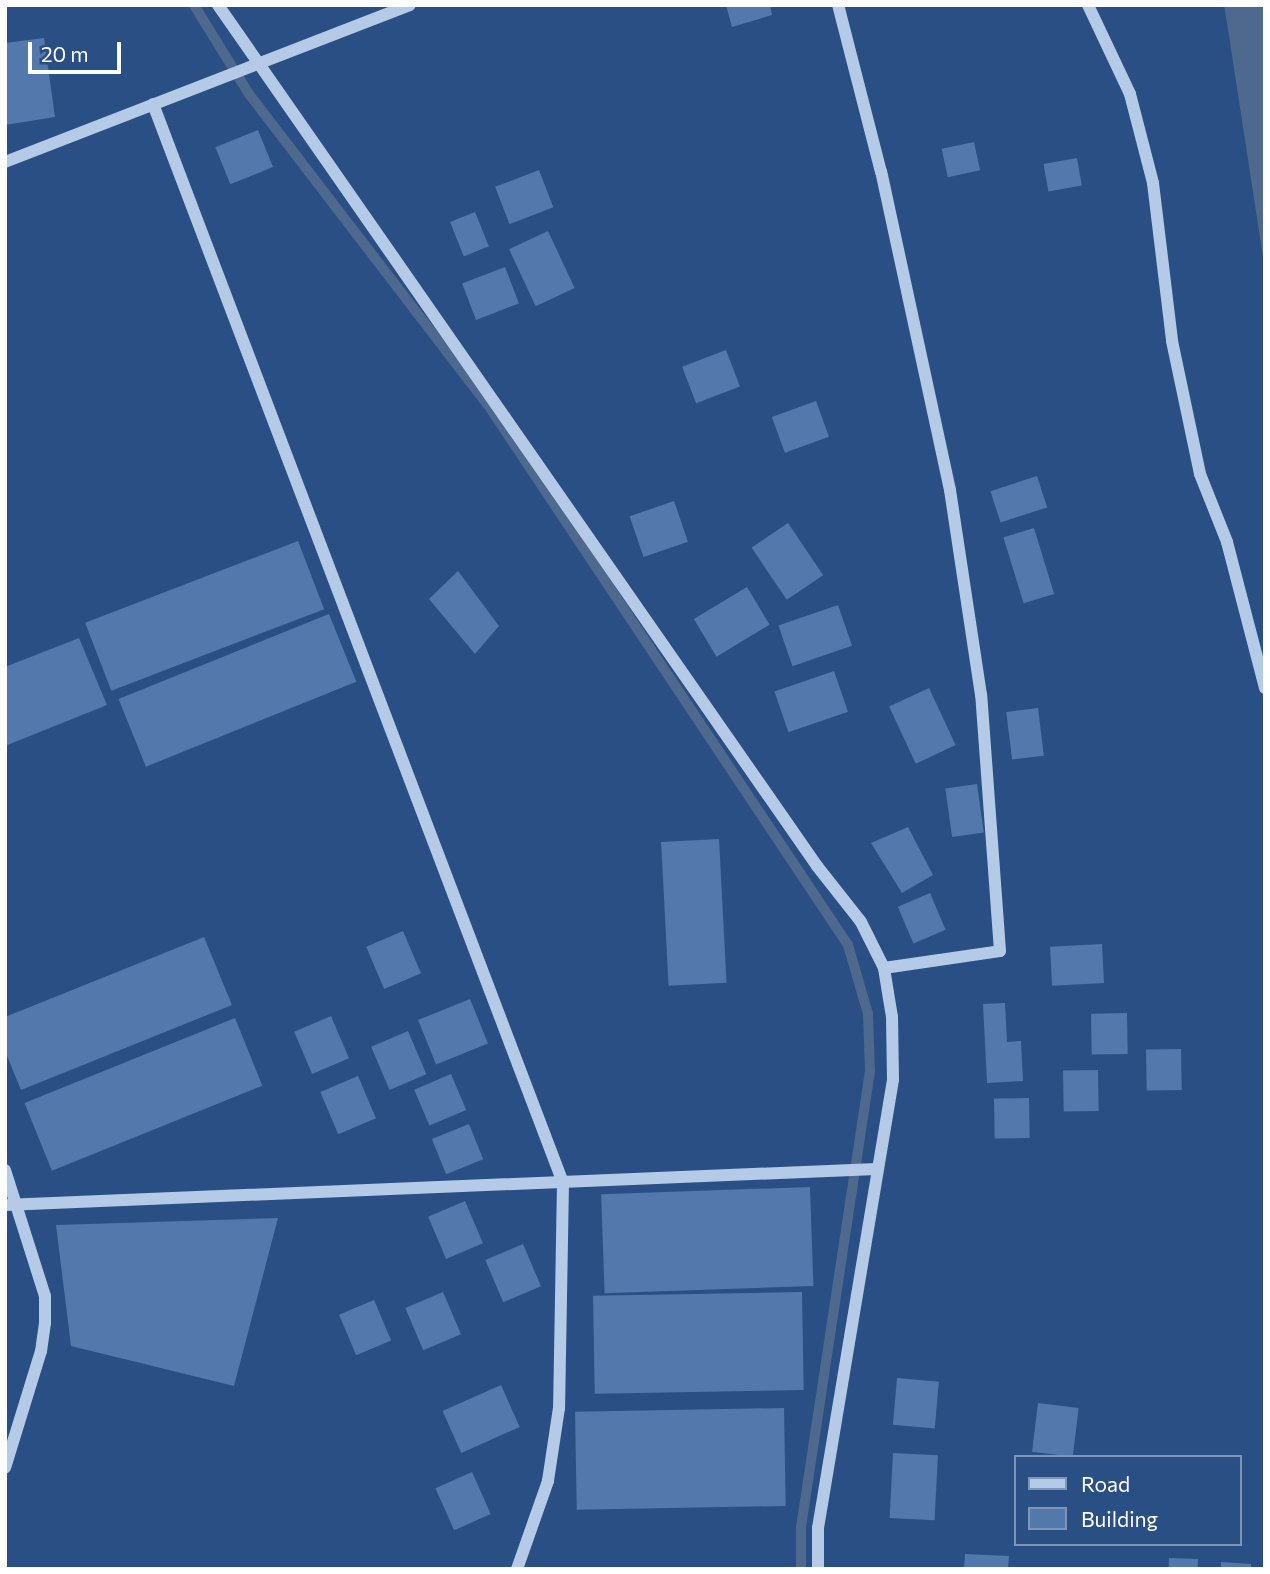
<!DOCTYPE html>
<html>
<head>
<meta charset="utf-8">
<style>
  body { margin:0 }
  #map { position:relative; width:1270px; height:1574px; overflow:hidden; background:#294f84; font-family:Commissioner,sans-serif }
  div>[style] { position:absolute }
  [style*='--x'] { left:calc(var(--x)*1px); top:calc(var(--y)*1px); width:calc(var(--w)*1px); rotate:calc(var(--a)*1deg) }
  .water>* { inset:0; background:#4e688e }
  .stream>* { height:10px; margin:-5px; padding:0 5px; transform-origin:5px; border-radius:5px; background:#4e688e }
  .building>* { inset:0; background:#5278ac; transform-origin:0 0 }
  .minor>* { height:12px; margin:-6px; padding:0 6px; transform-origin:6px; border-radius:6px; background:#b4cae7 }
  span { translate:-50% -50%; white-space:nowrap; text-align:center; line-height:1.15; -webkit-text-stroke:5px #294f84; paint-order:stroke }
  .frame { position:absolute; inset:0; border:7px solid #fff; pointer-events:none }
  .legend { position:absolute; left:1014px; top:1455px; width:228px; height:91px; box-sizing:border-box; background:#294f84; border:2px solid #7f95b5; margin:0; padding:9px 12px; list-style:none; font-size:21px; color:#fff }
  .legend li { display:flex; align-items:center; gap:14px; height:35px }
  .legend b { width:35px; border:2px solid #7f95b5 }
  .scale { position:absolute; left:28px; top:42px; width:93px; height:32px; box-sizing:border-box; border:4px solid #fff; border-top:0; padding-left:9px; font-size:21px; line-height:24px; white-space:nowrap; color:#fff; -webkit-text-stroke:5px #294f84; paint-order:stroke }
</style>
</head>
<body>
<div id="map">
  <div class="water">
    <i style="clip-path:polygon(1224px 5px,1265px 5px,1265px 270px,1227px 23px)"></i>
  </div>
  <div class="stream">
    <i style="--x:194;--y:5;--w:105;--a:58.3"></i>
    <i style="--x:249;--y:94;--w:392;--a:52.5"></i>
    <i style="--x:488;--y:405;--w:649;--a:56.31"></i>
    <i style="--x:848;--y:945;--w:72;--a:73.8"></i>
    <i style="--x:868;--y:1014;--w:57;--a:88"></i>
    <i style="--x:870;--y:1071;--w:460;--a:98.6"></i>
    <i style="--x:801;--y:1526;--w:43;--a:90"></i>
  </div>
  <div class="building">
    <i style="clip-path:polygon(726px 5px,770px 5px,772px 15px,732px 27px)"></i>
    <i style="clip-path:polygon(44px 38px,55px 117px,5px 125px,5px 43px)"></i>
    <i style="left:258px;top:130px;width:40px;height:46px;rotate:68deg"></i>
    <i style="left:974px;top:142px;width:29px;height:33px;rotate:78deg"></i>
    <i style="left:1077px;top:158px;width:28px;height:34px;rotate:80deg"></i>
    <i style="left:539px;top:170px;width:40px;height:47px;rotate:69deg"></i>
    <i style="left:475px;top:212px;width:37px;height:27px;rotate:68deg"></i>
    <i style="left:548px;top:231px;width:63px;height:43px;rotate:65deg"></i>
    <i style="left:505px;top:267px;width:39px;height:46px;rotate:69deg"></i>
    <i style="left:726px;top:350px;width:39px;height:47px;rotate:69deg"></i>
    <i style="left:816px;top:401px;width:38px;height:47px;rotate:70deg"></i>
    <i style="left:1037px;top:476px;width:33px;height:49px;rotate:72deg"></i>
    <i style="left:674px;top:501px;width:43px;height:47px;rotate:71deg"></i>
    <i style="left:788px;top:523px;width:63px;height:44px;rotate:56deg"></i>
    <i style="left:1034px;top:528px;width:69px;height:32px;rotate:73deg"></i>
    <i style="left:298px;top:541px;width:73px;height:228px;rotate:69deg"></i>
    <i style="clip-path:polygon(458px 571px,499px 626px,475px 654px,429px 599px)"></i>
    <i style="left:747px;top:587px;width:44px;height:62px;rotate:59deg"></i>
    <i style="left:838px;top:605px;width:43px;height:63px;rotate:71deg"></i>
    <i style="left:329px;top:614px;width:73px;height:227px;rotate:68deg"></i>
    <i style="clip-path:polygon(79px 638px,107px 705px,5px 746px,5px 667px)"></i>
    <i style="left:834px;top:671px;width:43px;height:63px;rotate:71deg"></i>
    <i style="left:929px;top:688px;width:63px;height:44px;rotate:65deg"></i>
    <i style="left:1038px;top:708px;width:48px;height:32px;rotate:83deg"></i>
    <i style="left:977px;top:784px;width:49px;height:32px;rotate:82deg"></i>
    <i style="clip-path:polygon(908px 827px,933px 875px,902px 893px,871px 843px)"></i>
    <i style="left:719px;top:839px;width:144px;height:58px;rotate:87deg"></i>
    <i style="left:930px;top:893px;width:40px;height:35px;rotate:67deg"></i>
    <i style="left:403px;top:931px;width:46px;height:40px;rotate:67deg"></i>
    <i style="clip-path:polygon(204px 937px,232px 1005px,21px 1090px,5px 1051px,5px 1017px)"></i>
    <i style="left:1102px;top:944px;width:39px;height:52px;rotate:87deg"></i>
    <i style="left:470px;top:999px;width:48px;height:56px;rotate:68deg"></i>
    <i style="clip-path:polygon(1005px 1003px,1007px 1042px,1021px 1041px,1023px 1081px,987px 1083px,983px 1004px)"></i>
    <i style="left:1127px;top:1013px;width:41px;height:36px;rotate:89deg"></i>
    <i style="left:331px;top:1016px;width:46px;height:40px;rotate:67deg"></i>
    <i style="left:235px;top:1018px;width:73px;height:227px;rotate:68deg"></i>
    <i style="left:408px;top:1031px;width:47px;height:40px;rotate:67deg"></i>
    <i style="left:1181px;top:1049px;width:41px;height:35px;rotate:89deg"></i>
    <i style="left:1098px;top:1070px;width:41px;height:35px;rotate:89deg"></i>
    <i style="left:451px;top:1074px;width:39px;height:40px;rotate:67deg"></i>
    <i style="left:358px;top:1076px;width:46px;height:41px;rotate:67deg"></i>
    <i style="left:1029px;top:1098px;width:40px;height:35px;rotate:89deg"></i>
    <i style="left:469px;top:1124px;width:38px;height:40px;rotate:68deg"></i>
    <i style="left:810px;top:1187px;width:99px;height:209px;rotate:88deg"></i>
    <i style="left:465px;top:1201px;width:46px;height:40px;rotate:67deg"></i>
    <i style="clip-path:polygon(278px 1218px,234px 1386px,71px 1346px,56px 1225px)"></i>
    <i style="left:523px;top:1244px;width:46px;height:41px;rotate:67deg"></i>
    <i style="left:443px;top:1292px;width:46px;height:41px;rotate:67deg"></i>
    <i style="left:802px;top:1292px;width:98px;height:209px;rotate:89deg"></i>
    <i style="left:374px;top:1300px;width:44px;height:38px;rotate:67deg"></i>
    <i style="left:897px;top:1378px;width:42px;height:47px;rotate:5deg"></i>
    <i style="left:501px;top:1385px;width:46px;height:64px;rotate:66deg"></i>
    <i style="left:1038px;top:1403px;width:41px;height:49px;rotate:7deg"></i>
    <i style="left:784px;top:1408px;width:98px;height:209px;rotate:89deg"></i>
    <i style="left:893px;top:1453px;width:45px;height:65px;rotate:3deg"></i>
    <i style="left:472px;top:1472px;width:46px;height:40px;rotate:66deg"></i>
    <i style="clip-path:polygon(965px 1554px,1009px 1556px,1008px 1569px,964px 1569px)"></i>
    <i style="left:1169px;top:1558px;width:29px;height:11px;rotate:2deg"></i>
    <i style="clip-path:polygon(1221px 1562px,1251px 1564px,1251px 1569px,1221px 1569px)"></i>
  </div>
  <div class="minor">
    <i style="--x:218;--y:5;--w:1049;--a:55.17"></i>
    <i style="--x:817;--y:866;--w:71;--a:51.8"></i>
    <i style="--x:861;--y:922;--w:51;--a:63.4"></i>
    <i style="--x:1088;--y:5;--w:98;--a:64.7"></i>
    <i style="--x:1130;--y:94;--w:92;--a:75.5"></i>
    <i style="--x:1153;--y:183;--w:159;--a:83.1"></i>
    <i style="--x:1172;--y:341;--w:136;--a:78.1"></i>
    <i style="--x:1200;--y:474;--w:73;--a:68.3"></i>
    <i style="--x:1227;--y:542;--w:151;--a:75.4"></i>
    <i style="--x:153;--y:104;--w:1154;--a:69.19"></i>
    <i style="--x:563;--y:1183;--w:225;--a:91"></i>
    <i style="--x:559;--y:1408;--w:74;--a:98.6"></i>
    <i style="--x:548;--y:1481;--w:93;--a:109.4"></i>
    <i style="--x:5;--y:162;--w:434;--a:-21.2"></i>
    <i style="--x:5;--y:1170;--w:132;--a:72.4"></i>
    <i style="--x:45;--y:1296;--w:27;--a:90"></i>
    <i style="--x:45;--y:1323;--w:28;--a:98"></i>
    <i style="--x:41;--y:1351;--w:122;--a:107.1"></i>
    <i style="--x:5;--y:1205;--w:872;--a:-2.37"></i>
    <i style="--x:818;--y:1569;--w:41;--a:-90"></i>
    <i style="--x:818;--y:1528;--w:454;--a:-80.5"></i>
    <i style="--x:893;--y:1080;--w:63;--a:-90.9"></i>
    <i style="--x:892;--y:1017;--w:50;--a:-99.3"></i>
    <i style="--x:884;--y:968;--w:117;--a:-8.3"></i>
    <i style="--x:1000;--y:951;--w:257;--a:-94.2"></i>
    <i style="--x:981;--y:695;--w:207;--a:-98.6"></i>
    <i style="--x:950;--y:490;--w:325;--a:-102.2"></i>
    <i style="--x:881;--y:172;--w:172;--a:-104.4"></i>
  </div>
  <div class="frame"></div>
  <ul class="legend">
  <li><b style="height:9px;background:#b4cae7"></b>Road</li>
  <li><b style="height:19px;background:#5278ac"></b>Building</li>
  </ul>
  <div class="scale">20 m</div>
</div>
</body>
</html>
